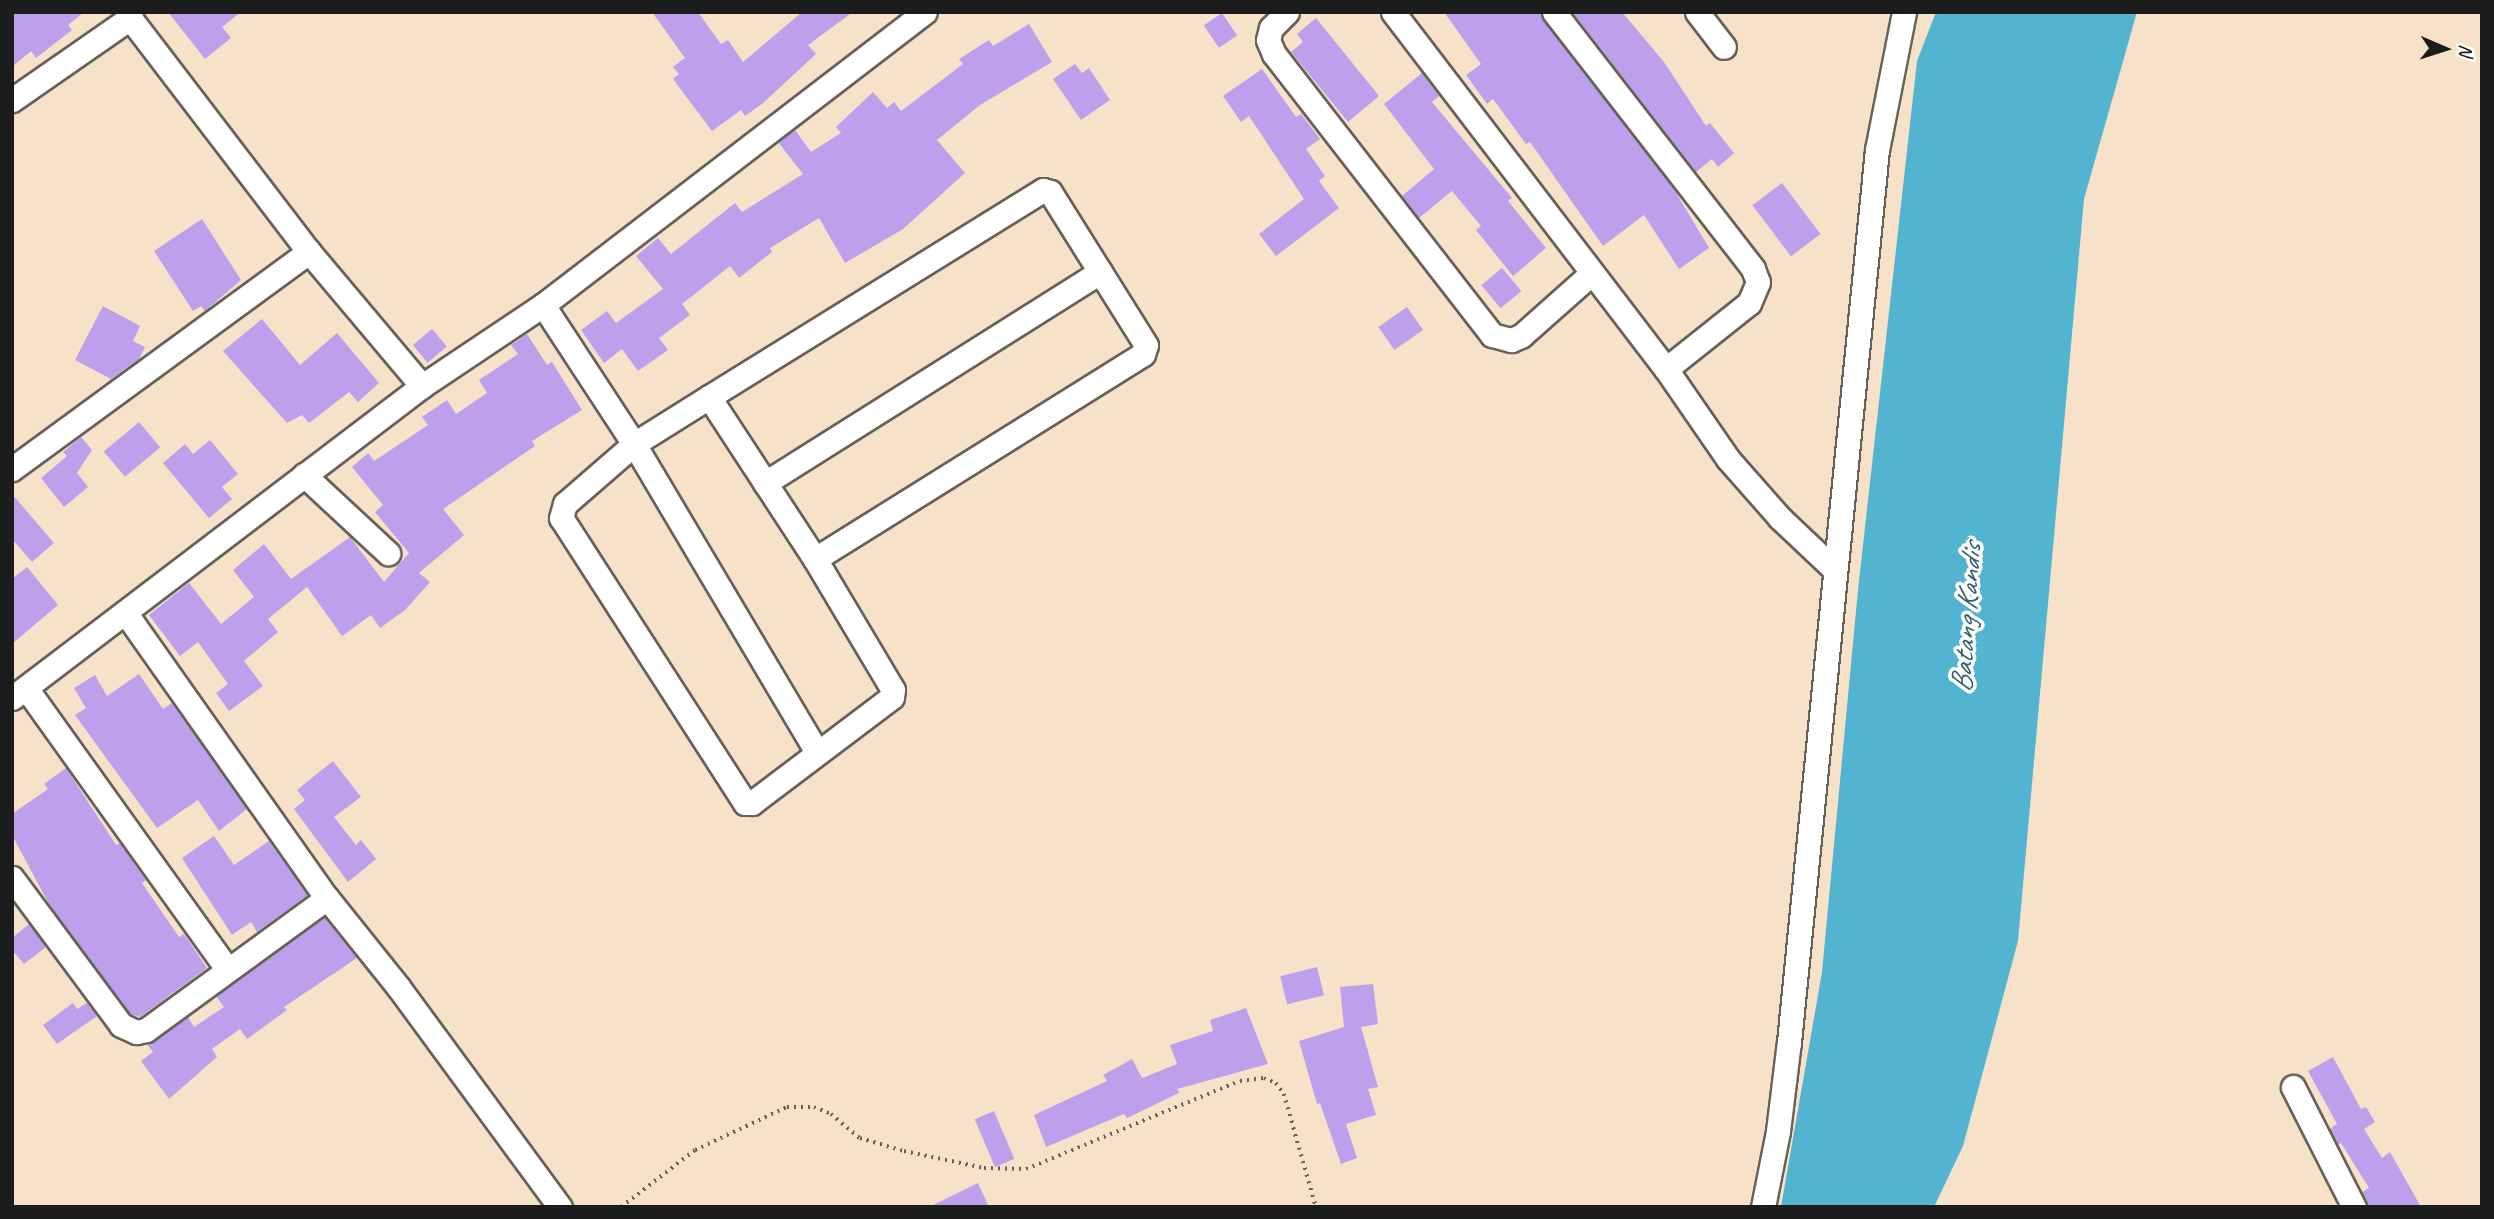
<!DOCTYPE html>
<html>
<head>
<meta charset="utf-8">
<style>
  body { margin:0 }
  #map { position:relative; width:2494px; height:1219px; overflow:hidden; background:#f6e2c9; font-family:Caveat,sans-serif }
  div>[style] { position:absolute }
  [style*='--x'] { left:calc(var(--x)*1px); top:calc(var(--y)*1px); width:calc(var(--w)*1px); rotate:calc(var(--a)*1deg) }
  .water>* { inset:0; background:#52b4d1 }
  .building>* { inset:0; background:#bda0eb; transform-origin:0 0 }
  .path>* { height:3.5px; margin-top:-1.75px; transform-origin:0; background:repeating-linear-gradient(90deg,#686159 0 2px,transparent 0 7px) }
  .roads { filter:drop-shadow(2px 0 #686159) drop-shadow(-2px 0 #686159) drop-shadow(0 2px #686159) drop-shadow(0 -2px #686159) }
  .street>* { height:23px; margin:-11.5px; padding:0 11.5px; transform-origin:11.5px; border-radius:11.5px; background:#fff }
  span { translate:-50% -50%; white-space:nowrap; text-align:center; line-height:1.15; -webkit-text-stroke:7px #fff; paint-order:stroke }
  .water-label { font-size:30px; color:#34606d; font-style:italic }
  .frame { position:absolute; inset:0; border:14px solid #1c1c1c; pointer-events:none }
  .north { position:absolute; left:2410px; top:14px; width:70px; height:70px; -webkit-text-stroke:5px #fff; paint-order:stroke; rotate:93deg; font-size:19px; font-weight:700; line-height:28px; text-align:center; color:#1c1c1c }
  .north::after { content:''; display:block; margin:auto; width:24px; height:32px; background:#1c1c1c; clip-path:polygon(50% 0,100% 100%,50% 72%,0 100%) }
</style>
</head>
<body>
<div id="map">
  <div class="water">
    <i style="clip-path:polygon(1936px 12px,2137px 12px,2084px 199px,2018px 941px,1963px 1146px,1934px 1207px,1781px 1207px,1822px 972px,1858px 590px,1917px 61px)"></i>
  </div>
  <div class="building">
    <i style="clip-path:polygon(12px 12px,84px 12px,68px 25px,72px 30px,36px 58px,31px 51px,12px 67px)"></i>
    <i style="clip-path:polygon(168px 12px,241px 12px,222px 27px,231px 38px,205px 59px)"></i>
    <i style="clip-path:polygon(652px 12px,698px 12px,721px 44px,728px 40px,743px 62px,802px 12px,853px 12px,808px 45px,816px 54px,762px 104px,745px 116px,741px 110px,712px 131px,673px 79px,679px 74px,673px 67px,685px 58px)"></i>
    <i style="clip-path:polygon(1444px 12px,1540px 12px,1675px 191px,1709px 248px,1679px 269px,1644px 215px,1603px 246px,1530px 142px,1526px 144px,1493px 99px,1487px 104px,1466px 75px,1481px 64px)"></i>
    <i style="clip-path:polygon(1572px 12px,1622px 12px,1664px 62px,1706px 126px,1710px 123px,1734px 153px,1718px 167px,1712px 159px,1696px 172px)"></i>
    <i style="left:1222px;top:13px;width:27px;height:22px;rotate:56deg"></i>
    <i style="clip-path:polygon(1316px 18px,1379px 96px,1348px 122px,1291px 52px,1303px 42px,1297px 34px)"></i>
    <i style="clip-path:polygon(1029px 24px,1052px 62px,980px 105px,937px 140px,965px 173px,903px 229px,845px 263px,819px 218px,770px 248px,772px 252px,739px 278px,730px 266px,682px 304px,690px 315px,659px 338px,668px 350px,638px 371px,622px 349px,604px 363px,581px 330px,607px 311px,616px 323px,663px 289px,636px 256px,658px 238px,671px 254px,735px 203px,742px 212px,803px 174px,778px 142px,795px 130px,811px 152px,841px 133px,836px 127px,873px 92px,887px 108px,894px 102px,901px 111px,963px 64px,959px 59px,989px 40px,993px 46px)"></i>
    <i style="clip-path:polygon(1075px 64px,1082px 73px,1089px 68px,1110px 100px,1081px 120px,1053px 79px)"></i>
    <i style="clip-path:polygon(1262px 69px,1296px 117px,1301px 114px,1320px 139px,1306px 149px,1325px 176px,1319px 181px,1339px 208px,1276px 256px,1259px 234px,1304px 199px,1249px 116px,1241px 122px,1223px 96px)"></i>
    <i style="clip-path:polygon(1422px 73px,1439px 96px,1432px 102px,1512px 198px,1508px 201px,1546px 248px,1513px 276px,1476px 230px,1481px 226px,1452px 191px,1419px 218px,1402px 196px,1434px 169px,1384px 104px)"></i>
    <i style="left:1782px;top:183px;width:64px;height:37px;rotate:53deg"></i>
    <i style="clip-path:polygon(202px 219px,241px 280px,205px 311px,201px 306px,193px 311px,154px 251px)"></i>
    <i style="left:1502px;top:268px;width:30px;height:27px;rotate:50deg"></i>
    <i style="clip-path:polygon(103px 306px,140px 326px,133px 341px,145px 347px,139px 359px,111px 379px,75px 360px)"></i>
    <i style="left:1407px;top:307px;width:28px;height:35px;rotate:55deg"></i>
    <i style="clip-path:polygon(262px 319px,300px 365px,337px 333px,379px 383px,358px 402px,349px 392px,309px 423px,302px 415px,287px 423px,223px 351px)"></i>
    <i style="left:432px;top:329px;width:23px;height:25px;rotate:50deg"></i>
    <i style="clip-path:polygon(527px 334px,547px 365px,552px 362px,582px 410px,532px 441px,535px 446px,443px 509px,464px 535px,419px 573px,430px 582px,405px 610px,380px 628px,371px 615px,342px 636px,307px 587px,268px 619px,278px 632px,244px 661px,263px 686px,229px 711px,216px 693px,228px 684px,198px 642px,180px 656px,149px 615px,189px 583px,221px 624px,254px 597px,233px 570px,264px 544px,291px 579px,350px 537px,384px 582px,409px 553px,375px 512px,383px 505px,352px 467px,368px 453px,374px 461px,428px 425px,422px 417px,447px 400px,456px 414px,487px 393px,479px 380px,518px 354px,511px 345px)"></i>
    <i style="left:139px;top:422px;width:33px;height:46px;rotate:50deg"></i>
    <i style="clip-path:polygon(81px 437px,92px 450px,77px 473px,88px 487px,64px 507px,41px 478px,67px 456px,63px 452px)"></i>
    <i style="clip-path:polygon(210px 440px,238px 474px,222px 487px,232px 499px,209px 518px,163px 463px,185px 444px,193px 454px)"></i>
    <i style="clip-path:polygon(12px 494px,54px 543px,32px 562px,12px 539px)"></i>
    <i style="clip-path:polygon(27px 567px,58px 605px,12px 644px,12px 579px)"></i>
    <i style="clip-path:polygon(139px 674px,163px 709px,172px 703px,247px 809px,219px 831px,198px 800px,157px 828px,75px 715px,86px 708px,74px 688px,95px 675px,107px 696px)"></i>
    <i style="clip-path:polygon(333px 761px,361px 797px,334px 817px,356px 845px,361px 840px,376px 859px,348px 882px,294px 809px,305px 800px,297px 790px)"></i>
    <i style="clip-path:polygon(66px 768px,116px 845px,120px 843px,146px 880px,142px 883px,179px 937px,184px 934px,207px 968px,140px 1017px,130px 1014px,50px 906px,12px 835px,12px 814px,48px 789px,44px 784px)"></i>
    <i style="clip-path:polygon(214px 836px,234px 865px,269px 841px,308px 895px,257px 932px,251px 922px,232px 935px,182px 858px)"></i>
    <i style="clip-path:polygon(324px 917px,357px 958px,284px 1007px,287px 1010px,247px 1039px,240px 1029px,212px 1049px,217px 1057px,169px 1099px,141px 1061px,153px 1052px,147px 1044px,188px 1017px,194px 1027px,224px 1007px,216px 996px)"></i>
    <i style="clip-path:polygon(29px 924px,46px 947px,24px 964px,12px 950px,12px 938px)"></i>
    <i style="left:1317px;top:967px;width:29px;height:38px;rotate:76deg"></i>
    <i style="clip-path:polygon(1373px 984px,1378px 1024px,1361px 1027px,1378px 1087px,1368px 1089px,1376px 1115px,1346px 1124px,1357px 1158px,1341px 1164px,1320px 1103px,1317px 1104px,1299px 1041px,1344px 1027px,1340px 987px)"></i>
    <i style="clip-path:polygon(73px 1003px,77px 1009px,87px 1003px,97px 1016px,57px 1044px,43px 1025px)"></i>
    <i style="clip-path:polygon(1246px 1008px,1268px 1064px,1177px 1089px,1179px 1093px,1127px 1118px,1124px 1114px,1046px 1147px,1034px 1115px,1107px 1081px,1103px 1075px,1132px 1059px,1142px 1078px,1177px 1064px,1170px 1045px,1213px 1031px,1210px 1020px)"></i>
    <i style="clip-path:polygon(2333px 1057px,2361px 1109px,2366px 1107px,2375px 1122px,2364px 1129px,2382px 1158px,2390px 1152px,2421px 1207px,2370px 1207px,2367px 1202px,2362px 1192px,2369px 1188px,2341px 1143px,2338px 1145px,2330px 1129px,2337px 1124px,2308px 1071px)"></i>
    <i style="left:994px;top:1111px;width:52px;height:21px;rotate:67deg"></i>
    <i style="clip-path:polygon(978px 1183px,989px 1207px,929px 1207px)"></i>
  </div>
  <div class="path">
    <i style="--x:621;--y:1207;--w:93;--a:-37.6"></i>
    <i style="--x:695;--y:1150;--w:102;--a:-25.1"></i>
    <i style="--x:787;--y:1107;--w:27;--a:0"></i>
    <i style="--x:814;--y:1107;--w:18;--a:22"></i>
    <i style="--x:831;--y:1114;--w:38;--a:40"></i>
    <i style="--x:860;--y:1138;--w:46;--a:16.5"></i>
    <i style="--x:904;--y:1151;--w:82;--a:12"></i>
    <i style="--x:984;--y:1168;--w:42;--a:1.4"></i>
    <i style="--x:1026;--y:1169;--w:231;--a:-22.4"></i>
    <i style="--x:1240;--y:1081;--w:24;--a:-7"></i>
    <i style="--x:1264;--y:1078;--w:13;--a:23"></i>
    <i style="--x:1276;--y:1083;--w:14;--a:54"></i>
    <i style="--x:1284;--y:1094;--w:117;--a:74.2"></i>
  </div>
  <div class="roads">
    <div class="street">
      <i style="--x:1287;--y:12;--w:23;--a:135"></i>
      <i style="--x:1271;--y:28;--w:12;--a:104"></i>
      <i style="--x:1268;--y:40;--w:15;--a:67"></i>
      <i style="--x:1274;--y:54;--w:356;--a:52.2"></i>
      <i style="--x:1492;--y:335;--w:20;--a:15"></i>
      <i style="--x:1511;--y:340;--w:11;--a:-22"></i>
      <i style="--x:1521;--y:336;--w:95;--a:-41.6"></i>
      <i style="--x:1393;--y:12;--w:449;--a:52.6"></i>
      <i style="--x:1666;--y:369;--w:109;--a:55.4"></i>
      <i style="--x:1728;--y:459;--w:79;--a:48.6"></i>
      <i style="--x:1780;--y:518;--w:74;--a:43.4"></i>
      <i style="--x:1554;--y:12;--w:325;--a:52.2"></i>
      <i style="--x:1753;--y:269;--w:14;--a:69"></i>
      <i style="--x:1758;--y:282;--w:23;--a:113"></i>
      <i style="--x:1749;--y:303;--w:106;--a:141.5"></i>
      <i style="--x:1697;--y:12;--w:44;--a:52.4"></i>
      <i style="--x:12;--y:100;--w:144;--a:-34.8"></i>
      <i style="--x:543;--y:305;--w:166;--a:56.8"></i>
      <i style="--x:634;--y:444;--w:89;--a:-32.1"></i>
      <i style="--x:709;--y:397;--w:194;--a:56.8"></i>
      <i style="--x:815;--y:559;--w:387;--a:-32"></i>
      <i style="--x:1143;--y:354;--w:9;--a:-72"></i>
      <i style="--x:1146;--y:345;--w:181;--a:-122.1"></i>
      <i style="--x:1050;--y:192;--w:7;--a:-164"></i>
      <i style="--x:1043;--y:190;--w:393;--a:148.2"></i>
      <i style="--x:422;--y:386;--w:146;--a:-33.8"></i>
      <i style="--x:543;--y:305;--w:481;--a:-37.5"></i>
      <i style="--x:12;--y:469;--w:368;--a:-36.2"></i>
      <i style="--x:304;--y:475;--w:115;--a:42.9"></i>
      <i style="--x:765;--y:483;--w:396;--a:-32.2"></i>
      <i style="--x:815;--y:559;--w:152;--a:59.2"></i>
      <i style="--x:893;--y:690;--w:7;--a:98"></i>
      <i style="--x:892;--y:697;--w:176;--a:142.9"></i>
      <i style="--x:752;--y:803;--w:7;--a:180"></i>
      <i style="--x:745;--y:803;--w:339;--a:-122.8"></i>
      <i style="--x:561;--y:518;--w:15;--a:-74"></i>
      <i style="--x:565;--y:504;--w:91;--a:-41"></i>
      <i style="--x:634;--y:444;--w:358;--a:59.3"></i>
      <i style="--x:127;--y:615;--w:347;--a:54.8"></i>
      <i style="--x:327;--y:898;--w:115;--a:51.3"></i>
      <i style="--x:399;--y:988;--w:272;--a:53.7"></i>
      <i style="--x:26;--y:688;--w:345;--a:54.4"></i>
      <i style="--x:12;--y:698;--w:515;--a:-37.27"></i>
      <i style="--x:422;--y:386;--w:175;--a:-130.1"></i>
      <i style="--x:309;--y:252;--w:295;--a:-127.4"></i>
      <i style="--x:130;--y:18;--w:6;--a:-81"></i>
      <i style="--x:12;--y:878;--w:183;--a:53.4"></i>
      <i style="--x:121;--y:1025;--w:17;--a:25"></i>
      <i style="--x:136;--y:1032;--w:10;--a:-11"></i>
      <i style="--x:146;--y:1030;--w:224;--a:-36.1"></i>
      <i style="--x:2293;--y:1087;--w:135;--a:63.1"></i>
      <i style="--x:1763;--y:1207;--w:77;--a:-78.8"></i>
      <i style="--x:1778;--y:1131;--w:90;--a:-83"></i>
      <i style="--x:1789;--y:1042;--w:896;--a:-84.37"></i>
      <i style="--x:1877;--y:150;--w:141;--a:-78.9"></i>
    </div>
  </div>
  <div class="water-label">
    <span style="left:1966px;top:618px;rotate:-86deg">Batang Kandis</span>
  </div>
  <div class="frame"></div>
  <div class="north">N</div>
</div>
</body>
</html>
